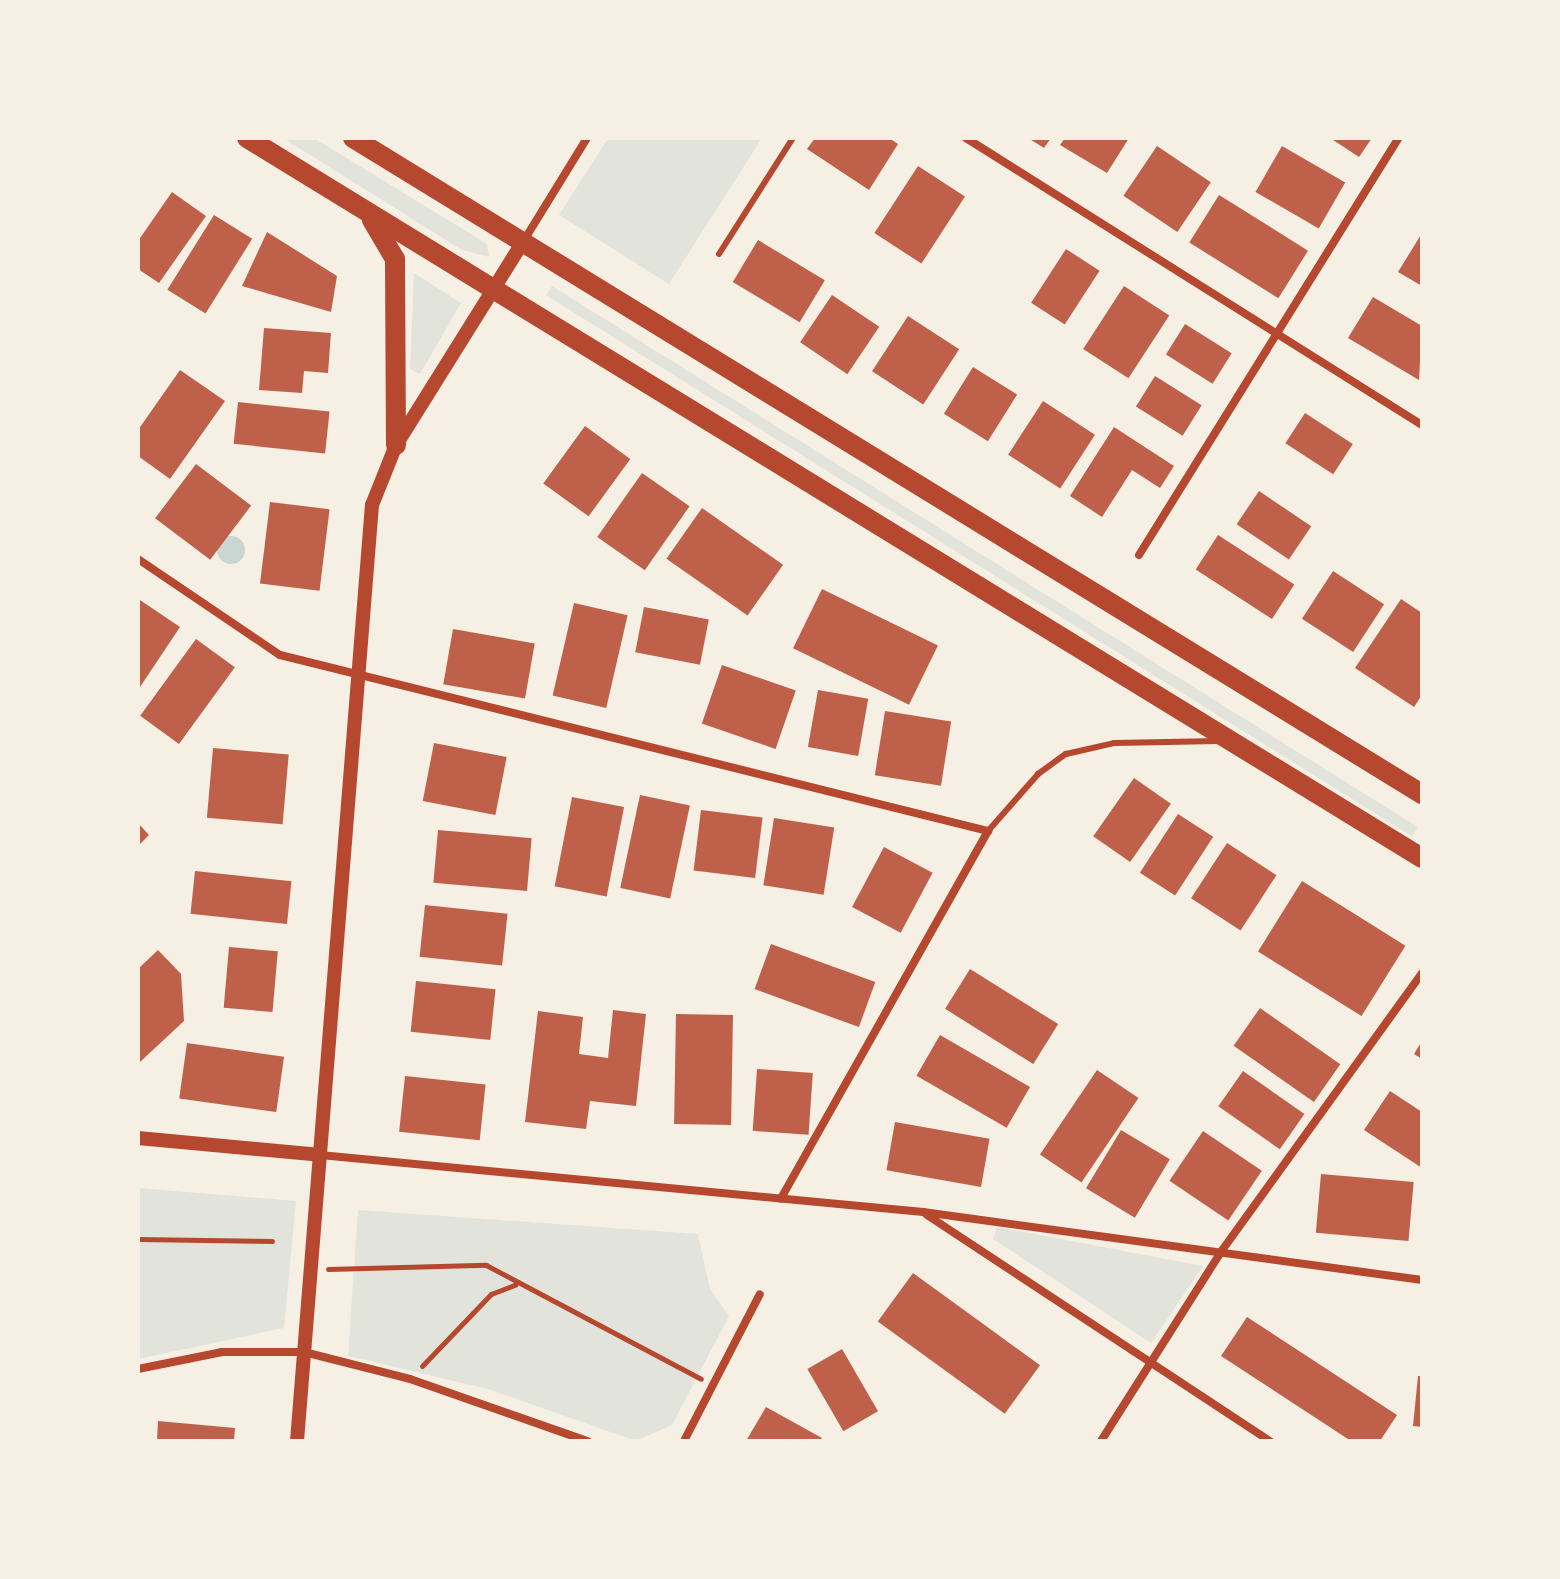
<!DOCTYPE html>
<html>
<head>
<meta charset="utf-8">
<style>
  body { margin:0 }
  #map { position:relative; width:1560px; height:1579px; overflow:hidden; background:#f6efe4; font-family:Arial,sans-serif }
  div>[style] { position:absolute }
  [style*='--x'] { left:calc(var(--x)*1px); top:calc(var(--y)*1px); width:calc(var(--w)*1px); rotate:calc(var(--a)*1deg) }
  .green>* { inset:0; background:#e2e4dc; transform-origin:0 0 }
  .water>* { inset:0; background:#c9d6d2 }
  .round { border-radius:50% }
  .building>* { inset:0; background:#bf614a; transform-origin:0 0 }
  .path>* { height:5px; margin:-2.5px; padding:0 2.5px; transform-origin:2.5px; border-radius:2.5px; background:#b5482f }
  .service>* { height:6px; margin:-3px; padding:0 3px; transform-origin:3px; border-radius:3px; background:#b5482f }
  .minor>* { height:8px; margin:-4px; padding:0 4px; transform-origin:4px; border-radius:4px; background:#b5482f }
  .tertiary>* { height:14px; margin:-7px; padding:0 7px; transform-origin:7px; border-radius:7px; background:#b5482f }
  .primary>* { height:20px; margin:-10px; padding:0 10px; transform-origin:10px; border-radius:10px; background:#b5482f }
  span { translate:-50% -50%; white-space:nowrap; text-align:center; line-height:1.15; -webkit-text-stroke:6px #f6efe4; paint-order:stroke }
  .frame { position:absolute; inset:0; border:140px solid #f6efe4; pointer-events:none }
</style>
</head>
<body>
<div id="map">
  <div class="green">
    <i style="clip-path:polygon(283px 138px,314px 138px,487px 244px,489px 257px,462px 250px)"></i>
    <i style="clip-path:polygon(608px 138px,762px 138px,669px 284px,559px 215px)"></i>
    <i style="clip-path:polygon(414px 273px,461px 303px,420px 374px,410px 369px)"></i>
    <i style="left:552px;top:286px;width:1021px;height:11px;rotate:32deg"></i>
    <i style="clip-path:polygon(138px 1188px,296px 1201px,284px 1328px,138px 1359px)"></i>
    <i style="clip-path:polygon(358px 1210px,698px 1234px,710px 1289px,729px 1316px,672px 1425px,636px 1441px,488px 1389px,348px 1356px)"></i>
    <i style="clip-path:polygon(997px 1227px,1203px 1266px,1151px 1343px,993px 1239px)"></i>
  </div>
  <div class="water">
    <i class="round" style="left:217px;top:536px;width:28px;height:28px"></i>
  </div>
  <div class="building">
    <i style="clip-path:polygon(815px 138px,889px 138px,898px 144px,869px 190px,807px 149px)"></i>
    <i style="clip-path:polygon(1028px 138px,1051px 138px,1044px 148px)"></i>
    <i style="clip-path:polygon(1065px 138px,1129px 138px,1107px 173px,1060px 145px)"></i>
    <i style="clip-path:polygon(1330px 138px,1372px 138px,1359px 157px)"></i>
    <i style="left:1157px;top:146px;width:65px;height:60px;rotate:34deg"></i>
    <i style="left:1282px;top:146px;width:73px;height:53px;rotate:30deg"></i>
    <i style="left:918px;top:166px;width:56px;height:80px;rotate:33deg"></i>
    <i style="clip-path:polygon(172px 192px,206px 216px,159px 283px,138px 269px,138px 241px)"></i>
    <i style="left:1219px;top:195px;width:105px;height:56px;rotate:32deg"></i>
    <i style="left:214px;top:215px;width:45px;height:88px;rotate:32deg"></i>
    <i style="clip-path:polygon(267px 232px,337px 276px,331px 312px,242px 286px)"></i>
    <i style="clip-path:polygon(1422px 233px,1422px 286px,1398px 272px)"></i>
    <i style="left:758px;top:240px;width:78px;height:49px;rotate:31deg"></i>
    <i style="left:1066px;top:249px;width:40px;height:64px;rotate:33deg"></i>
    <i style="left:1124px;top:286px;width:54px;height:75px;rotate:33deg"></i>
    <i style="left:832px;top:295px;width:57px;height:57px;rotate:34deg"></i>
    <i style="clip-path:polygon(1373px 297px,1422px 326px,1419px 380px,1348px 338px)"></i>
    <i style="left:908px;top:316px;width:61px;height:66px;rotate:33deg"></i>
    <i style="left:1185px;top:324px;width:55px;height:36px;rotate:32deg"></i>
    <i style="clip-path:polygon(264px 328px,331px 333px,328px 373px,304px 371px,302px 393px,259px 390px)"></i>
    <i style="left:973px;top:367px;width:52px;height:55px;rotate:32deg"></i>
    <i style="clip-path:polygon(180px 370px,225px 401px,170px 479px,138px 456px,138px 430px)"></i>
    <i style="left:1155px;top:376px;width:55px;height:36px;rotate:32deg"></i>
    <i style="left:1043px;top:401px;width:62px;height:64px;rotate:33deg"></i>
    <i style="left:238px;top:402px;width:92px;height:42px;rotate:6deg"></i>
    <i style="left:1305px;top:413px;width:57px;height:36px;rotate:33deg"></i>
    <i style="left:585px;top:426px;width:56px;height:71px;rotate:36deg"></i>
    <i style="clip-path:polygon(1114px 427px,1174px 466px,1160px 488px,1132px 470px,1102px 517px,1070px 496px)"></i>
    <i style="left:196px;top:464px;width:69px;height:68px;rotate:37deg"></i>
    <i style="left:642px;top:473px;width:58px;height:78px;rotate:35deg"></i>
    <i style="left:1259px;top:491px;width:63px;height:40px;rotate:34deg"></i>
    <i style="left:270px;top:502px;width:60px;height:82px;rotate:7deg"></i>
    <i style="left:702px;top:508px;width:99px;height:62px;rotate:35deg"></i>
    <i style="left:1218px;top:535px;width:91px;height:41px;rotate:33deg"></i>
    <i style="left:1333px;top:571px;width:61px;height:57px;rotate:33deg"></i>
    <i style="left:822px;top:589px;width:129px;height:66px;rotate:26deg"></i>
    <i style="clip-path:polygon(1401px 599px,1422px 613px,1422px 695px,1414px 707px,1355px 668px)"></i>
    <i style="clip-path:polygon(140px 600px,180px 627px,138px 690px,138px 603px)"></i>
    <i style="left:574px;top:603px;width:55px;height:95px;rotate:13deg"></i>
    <i style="left:644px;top:607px;width:66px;height:46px;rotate:11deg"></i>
    <i style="left:453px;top:629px;width:83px;height:56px;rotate:10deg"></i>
    <i style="left:196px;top:639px;width:48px;height:95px;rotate:36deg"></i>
    <i style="left:722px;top:665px;width:78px;height:62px;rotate:19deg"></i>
    <i style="left:818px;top:690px;width:51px;height:58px;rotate:10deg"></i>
    <i style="left:885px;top:711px;width:67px;height:65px;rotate:9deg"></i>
    <i style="left:434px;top:743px;width:74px;height:59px;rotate:11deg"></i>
    <i style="left:213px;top:748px;width:76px;height:70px;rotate:5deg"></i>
    <i style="left:1134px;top:778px;width:45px;height:71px;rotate:35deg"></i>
    <i style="left:640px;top:795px;width:51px;height:95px;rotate:12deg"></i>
    <i style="left:572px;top:797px;width:53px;height:91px;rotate:11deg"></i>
    <i style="left:701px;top:810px;width:62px;height:61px;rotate:7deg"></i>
    <i style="left:1178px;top:814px;width:42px;height:70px;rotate:33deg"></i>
    <i style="left:774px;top:818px;width:61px;height:68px;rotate:9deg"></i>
    <i style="clip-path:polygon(138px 823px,149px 835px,138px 846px)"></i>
    <i style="left:438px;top:830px;width:94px;height:53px;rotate:5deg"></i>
    <i style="left:1227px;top:843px;width:59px;height:66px;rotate:33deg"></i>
    <i style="left:884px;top:847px;width:55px;height:68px;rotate:28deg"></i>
    <i style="left:195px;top:871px;width:97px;height:43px;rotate:6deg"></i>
    <i style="left:1302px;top:881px;width:122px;height:83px;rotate:32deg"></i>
    <i style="left:425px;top:905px;width:83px;height:52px;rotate:6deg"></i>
    <i style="left:771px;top:944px;width:111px;height:48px;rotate:20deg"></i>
    <i style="left:229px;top:947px;width:49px;height:61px;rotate:5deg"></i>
    <i style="clip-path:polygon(158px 950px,181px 974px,184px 1021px,140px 1062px,138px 969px)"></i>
    <i style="left:970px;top:969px;width:104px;height:47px;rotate:32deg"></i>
    <i style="left:416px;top:981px;width:80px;height:51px;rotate:6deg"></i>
    <i style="left:1260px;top:1008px;width:98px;height:46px;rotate:35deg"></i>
    <i style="clip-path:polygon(613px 1010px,646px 1014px,636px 1106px,590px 1101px,586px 1129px,525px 1122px,538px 1011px,583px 1017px,579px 1054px,608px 1058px)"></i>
    <i style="left:676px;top:1014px;width:57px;height:110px;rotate:1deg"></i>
    <i style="left:940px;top:1035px;width:104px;height:47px;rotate:30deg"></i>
    <i style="clip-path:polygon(1422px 1041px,1422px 1059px,1414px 1054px)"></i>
    <i style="left:187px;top:1043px;width:98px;height:56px;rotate:8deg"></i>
    <i style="left:757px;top:1069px;width:56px;height:62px;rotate:4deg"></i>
    <i style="left:1097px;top:1070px;width:50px;height:102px;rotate:34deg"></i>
    <i style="left:1243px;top:1071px;width:75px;height:43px;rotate:35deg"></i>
    <i style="left:405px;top:1076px;width:81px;height:56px;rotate:6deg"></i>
    <i style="clip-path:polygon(1390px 1091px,1422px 1112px,1422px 1168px,1364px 1130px)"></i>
    <i style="left:895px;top:1122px;width:96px;height:49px;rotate:10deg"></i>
    <i style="left:1121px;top:1130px;width:57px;height:68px;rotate:31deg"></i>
    <i style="left:1203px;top:1131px;width:71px;height:60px;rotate:34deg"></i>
    <i style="left:1321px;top:1174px;width:93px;height:59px;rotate:5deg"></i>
    <i style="left:913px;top:1273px;width:157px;height:60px;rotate:36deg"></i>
    <i style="clip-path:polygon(1247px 1317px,1397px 1415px,1380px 1441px,1351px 1441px,1221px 1356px)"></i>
    <i style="left:842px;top:1349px;width:72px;height:40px;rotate:60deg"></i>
    <i style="clip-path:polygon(1418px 1376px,1422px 1376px,1422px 1427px,1413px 1426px)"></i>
    <i style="clip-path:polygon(766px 1407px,822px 1438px,820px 1441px,746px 1441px)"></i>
    <i style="clip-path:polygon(158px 1421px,235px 1428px,234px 1441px,157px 1441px)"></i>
  </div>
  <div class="path">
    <i style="--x:138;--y:1239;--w:134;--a:0.9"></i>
    <i style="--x:328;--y:1269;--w:158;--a:-1.5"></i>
    <i style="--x:486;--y:1265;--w:243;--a:27.9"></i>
    <i style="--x:422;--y:1366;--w:100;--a:-46.2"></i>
    <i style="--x:491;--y:1294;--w:26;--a:-21"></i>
  </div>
  <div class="service">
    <i style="--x:719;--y:254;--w:138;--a:-57.5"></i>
    <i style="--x:988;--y:831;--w:76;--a:-48.7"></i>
    <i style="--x:1038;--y:774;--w:34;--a:-36"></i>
    <i style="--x:1066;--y:754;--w:49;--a:-12.9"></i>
    <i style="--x:1114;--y:743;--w:105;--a:-1.1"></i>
  </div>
  <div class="minor">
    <i style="--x:966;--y:138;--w:539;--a:32.19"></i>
    <i style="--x:523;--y:242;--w:122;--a:-58.4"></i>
    <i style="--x:1139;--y:555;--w:491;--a:-58.1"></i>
    <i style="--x:138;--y:559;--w:171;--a:34.1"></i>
    <i style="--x:280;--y:655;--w:730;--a:13.96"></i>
    <i style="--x:988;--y:831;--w:422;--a:119.4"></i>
    <i style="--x:320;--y:1155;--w:606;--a:5.4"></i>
    <i style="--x:923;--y:1212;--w:504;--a:7.76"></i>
    <i style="--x:927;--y:1215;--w:411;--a:33.4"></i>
    <i style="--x:138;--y:1369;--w:86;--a:-11.4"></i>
    <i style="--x:222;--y:1352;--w:82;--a:0"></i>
    <i style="--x:304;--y:1352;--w:109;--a:14.3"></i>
    <i style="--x:410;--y:1379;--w:188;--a:19.3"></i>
    <i style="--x:684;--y:1441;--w:165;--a:-62.7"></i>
    <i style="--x:1101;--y:1441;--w:227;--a:-57.6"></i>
    <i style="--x:1223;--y:1249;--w:340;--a:-54.2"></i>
  </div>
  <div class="tertiary">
    <i style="--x:138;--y:1138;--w:183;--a:5.3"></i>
    <i style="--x:297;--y:1441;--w:939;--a:-85.42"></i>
    <i style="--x:372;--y:505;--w:65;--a:-68.2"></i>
    <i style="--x:396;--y:445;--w:238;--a:-58"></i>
  </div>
  <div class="primary">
    <i style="--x:247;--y:138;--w:1378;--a:31.5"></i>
    <i style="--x:353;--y:138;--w:1254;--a:31.54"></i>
    <i style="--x:372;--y:220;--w:45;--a:59.5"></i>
    <i style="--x:395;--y:259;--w:186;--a:89.7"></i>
  </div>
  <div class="frame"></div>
</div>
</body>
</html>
